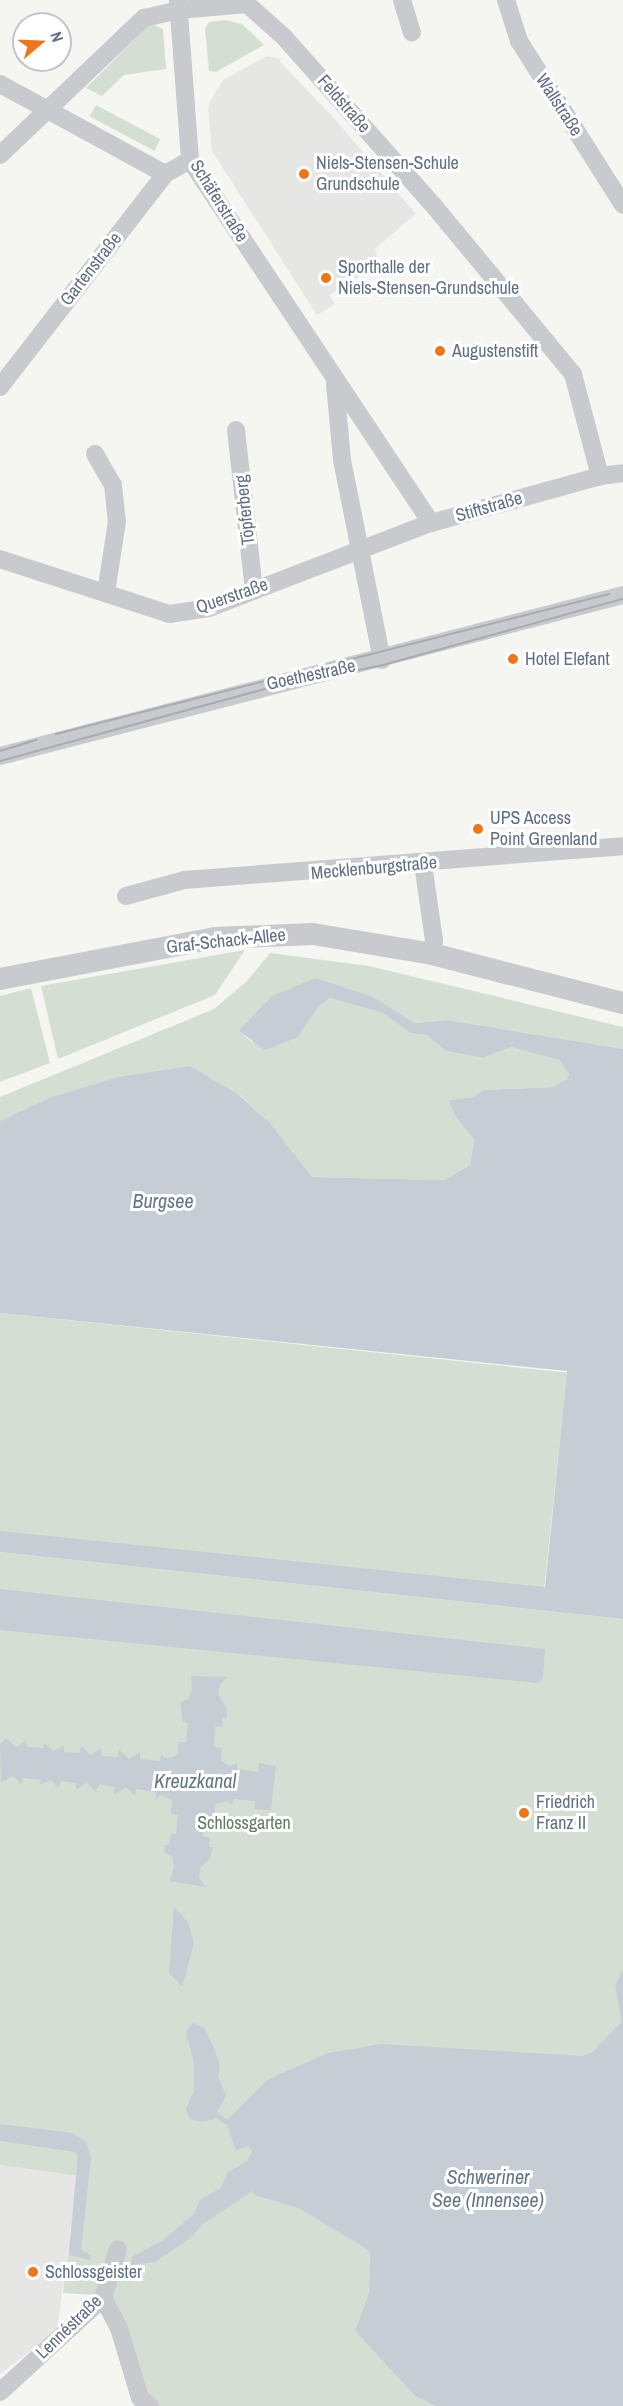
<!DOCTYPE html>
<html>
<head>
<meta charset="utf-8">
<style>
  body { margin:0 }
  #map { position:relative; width:623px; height:2406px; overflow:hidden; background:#f5f6f2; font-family:"Archivo Narrow",sans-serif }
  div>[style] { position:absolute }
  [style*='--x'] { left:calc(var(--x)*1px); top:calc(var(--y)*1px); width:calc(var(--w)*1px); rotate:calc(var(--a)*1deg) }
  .built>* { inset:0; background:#e6e6e5 }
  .green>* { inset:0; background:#d5ded2; transform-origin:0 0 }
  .water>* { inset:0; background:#c6cdd4 }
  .stream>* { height:4.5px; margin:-2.25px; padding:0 2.25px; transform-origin:2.25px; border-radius:2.25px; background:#c6cdd4 }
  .minor>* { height:18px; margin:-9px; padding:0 9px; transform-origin:9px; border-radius:9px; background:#c8cace }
  .tertiary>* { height:22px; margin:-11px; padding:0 11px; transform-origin:11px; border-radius:11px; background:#c8cace }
  .tram>* { height:1.5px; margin:-0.75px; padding:0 0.75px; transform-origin:0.75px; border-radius:0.75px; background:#a7abb2 }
  .dots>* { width:16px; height:16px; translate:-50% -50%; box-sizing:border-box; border:3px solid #fff; border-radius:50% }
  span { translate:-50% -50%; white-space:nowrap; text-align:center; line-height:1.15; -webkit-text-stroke:6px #fff; paint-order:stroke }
  .street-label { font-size:18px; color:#626f85 }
  .poi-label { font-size:18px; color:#626f85 }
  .left { translate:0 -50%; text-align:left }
  .park-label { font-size:18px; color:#627c62 }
  .water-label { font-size:20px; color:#637789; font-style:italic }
  .north { position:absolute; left:12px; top:12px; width:60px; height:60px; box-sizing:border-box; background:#fff; border:2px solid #c0c5ce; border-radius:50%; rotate:71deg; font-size:16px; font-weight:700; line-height:24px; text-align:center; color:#626f85 }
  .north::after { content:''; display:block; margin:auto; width:21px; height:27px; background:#f07518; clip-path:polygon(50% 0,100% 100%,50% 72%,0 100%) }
</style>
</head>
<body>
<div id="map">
  <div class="built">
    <i style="clip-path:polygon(267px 56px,281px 59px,280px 62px,333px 117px,416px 214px,375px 249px,380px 264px,329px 295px,335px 304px,317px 315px,212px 151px,208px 107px,214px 94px,223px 80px)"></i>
    <i style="clip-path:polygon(0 2165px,78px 2176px,57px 2331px,0 2374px)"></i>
  </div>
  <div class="green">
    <i style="clip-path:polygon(225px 20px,242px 24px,264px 45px,216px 72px,209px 71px,205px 29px,209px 22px)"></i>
    <i style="clip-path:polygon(154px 25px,163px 29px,166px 69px,124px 75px,102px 96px,86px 88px,148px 26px)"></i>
    <i style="left:96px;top:105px;width:73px;height:13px;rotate:28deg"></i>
    <i style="clip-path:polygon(245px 950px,215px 995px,58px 1059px,41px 986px)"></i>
    <i style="clip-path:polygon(270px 953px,369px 966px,623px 1027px,623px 1049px,448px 1020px,415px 1023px,372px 996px,316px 978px,239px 1031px,252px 1042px,298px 1037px,319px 1006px,330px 998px,383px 1013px,410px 1033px,426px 1035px,446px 1051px,483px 1058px,511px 1047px,559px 1060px,569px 1074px,567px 1079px,553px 1087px,484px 1090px,473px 1097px,450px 1100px,456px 1118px,474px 1139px,470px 1165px,444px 1180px,311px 1177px,270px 1123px,240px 1095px,0 1121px,0 1097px,214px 1009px,247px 981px)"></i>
    <i style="clip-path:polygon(31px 988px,50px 1063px,0 1082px,0 996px)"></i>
    <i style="left:0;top:1313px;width:570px;height:218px;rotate:6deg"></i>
    <i style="clip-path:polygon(0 1552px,623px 1619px,623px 1969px,615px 1985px,621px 2022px,593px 2051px,583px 2056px,506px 2055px,232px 2132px,236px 2151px,249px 2146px,252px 2152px,246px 2162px,257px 2196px,300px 2209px,370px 2251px,369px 2292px,355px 2331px,414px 2395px,435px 2406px,150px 2406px,112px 2296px,63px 2293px,78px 2176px,0 2165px)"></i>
  </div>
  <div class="water">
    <i style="clip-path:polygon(316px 978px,372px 996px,415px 1023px,448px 1020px,623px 1049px,623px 1619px,0 1552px,0 1531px,545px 1587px,567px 1371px,0 1313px,0 1121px,52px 1097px,119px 1077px,190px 1066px,239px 1095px,270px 1123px,312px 1177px,444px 1180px,470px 1165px,474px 1139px,456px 1118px,449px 1100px,473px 1097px,484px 1090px,553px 1087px,567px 1079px,569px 1074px,559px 1060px,511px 1047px,483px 1058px,446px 1051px,426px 1035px,410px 1033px,383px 1013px,330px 998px,319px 1006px,298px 1037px,265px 1050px,239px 1031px,272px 996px)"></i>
    <i style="clip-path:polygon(0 1589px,545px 1649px,543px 1678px,539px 1683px,0 1630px)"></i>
    <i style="clip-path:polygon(191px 1676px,228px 1677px,220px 1685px,218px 1694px,226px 1707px,227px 1718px,223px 1717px,222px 1726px,215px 1727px,214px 1747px,222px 1748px,221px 1761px,230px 1766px,237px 1763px,237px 1769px,258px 1772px,259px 1763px,276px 1766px,271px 1810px,254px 1809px,255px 1801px,234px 1799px,232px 1805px,226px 1801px,216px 1804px,214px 1816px,206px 1816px,203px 1836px,210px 1838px,209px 1847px,213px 1847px,210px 1858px,200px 1869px,199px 1878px,206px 1887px,170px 1881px,174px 1867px,172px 1857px,164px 1852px,165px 1845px,169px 1845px,171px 1834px,176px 1834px,178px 1815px,170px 1813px,173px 1802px,168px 1798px,161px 1795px,156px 1799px,156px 1792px,136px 1789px,135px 1796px,126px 1787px,114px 1795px,115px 1787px,99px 1784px,96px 1792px,87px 1783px,76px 1790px,76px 1783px,61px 1781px,59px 1788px,50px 1780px,40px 1785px,41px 1780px,23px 1778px,21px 1784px,13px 1776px,1px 1782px,0 1744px,6px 1738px,16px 1747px,26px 1741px,27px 1747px,44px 1748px,44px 1743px,54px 1751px,64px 1745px,64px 1752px,79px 1753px,81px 1746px,90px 1755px,101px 1748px,102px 1756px,118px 1757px,119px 1749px,129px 1759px,140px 1752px,140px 1759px,160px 1761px,161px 1754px,165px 1758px,173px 1757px,178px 1754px,178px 1742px,186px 1742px,188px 1723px,183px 1722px,180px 1703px,188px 1699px,192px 1690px)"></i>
    <i style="clip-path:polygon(174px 1907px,188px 1922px,194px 1943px,182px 1987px,169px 1973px)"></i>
    <i style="clip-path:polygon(623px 1969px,623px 2406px,435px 2406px,414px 2395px,355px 2331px,369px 2292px,370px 2251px,300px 2209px,257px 2196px,252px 2191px,203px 2224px,189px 2239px,155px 2262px,131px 2265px,132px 2257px,162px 2241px,194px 2214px,200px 2200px,221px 2188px,228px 2172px,246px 2162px,252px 2152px,249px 2146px,236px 2151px,226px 2121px,267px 2080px,328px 2053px,381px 2044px,583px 2056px,593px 2051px,621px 2022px,615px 1985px)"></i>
    <i style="clip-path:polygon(193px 2023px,204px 2028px,214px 2048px,220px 2065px,218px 2077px,226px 2095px,214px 2119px,202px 2122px,190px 2119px,186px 2109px,194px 2091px,194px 2063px,186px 2031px)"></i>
    <i style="clip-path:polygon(0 2124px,73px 2133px,86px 2142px,91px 2158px,81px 2250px,91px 2255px,90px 2260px,70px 2255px,69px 2251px,78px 2156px,75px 2152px,0 2141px)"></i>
  </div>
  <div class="stream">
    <i style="--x:215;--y:2114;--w:13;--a:32"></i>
  </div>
  <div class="minor">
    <i style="--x:178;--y:0;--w:160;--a:85.7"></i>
    <i style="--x:190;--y:160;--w:436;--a:56.4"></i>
    <i style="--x:402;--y:0;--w:34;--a:73"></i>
    <i style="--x:506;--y:0;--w:43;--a:72.4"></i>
    <i style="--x:519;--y:41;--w:194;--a:57.6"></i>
    <i style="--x:0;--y:84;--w:188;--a:28.6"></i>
    <i style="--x:0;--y:155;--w:199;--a:-43.6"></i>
    <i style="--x:144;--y:18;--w:36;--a:-13"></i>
    <i style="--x:179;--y:10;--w:68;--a:-5"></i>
    <i style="--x:247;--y:4;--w:50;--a:41.7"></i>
    <i style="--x:284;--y:37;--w:226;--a:48.4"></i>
    <i style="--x:434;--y:206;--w:218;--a:50.4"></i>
    <i style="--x:573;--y:374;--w:106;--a:75.2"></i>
    <i style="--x:335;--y:384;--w:76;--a:84.7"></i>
    <i style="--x:342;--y:460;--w:204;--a:78.7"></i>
    <i style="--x:0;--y:387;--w:269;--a:-52.2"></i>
    <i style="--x:165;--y:174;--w:29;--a:-29"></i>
    <i style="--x:236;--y:430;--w:161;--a:83.6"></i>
    <i style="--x:95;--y:454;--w:36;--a:60"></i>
    <i style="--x:113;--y:485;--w:36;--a:84"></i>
    <i style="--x:117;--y:521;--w:73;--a:98.7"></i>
    <i style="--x:0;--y:559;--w:178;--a:18"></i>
    <i style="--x:169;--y:614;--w:40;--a:-8.5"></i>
    <i style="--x:209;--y:608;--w:238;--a:-21"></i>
    <i style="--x:431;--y:523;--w:175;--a:-15.5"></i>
    <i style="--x:600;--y:476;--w:23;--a:-7"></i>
    <i style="--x:0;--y:756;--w:643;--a:-14.49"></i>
    <i style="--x:423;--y:864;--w:77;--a:81.8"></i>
    <i style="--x:434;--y:940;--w:14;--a:98"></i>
    <i style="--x:126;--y:896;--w:60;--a:-15.4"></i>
    <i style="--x:184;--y:880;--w:440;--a:-4.4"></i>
    <i style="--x:103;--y:2298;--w:34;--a:62"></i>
    <i style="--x:119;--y:2328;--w:73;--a:73.3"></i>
    <i style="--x:140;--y:2398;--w:13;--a:39"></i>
    <i style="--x:0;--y:2392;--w:139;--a:-42.4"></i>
    <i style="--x:103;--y:2298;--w:51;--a:-73"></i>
  </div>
  <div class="tertiary">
    <i style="--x:0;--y:979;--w:219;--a:-10.8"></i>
    <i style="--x:215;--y:938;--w:98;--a:-2.3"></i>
    <i style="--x:313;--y:934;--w:121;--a:9.5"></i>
    <i style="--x:432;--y:954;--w:197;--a:14.4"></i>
  </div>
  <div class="tram">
    <i style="--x:56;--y:734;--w:570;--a:-14.21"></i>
    <i style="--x:0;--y:751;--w:38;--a:-17"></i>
    <i style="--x:0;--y:761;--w:287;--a:-15.2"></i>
    <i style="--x:277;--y:686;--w:108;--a:-11.2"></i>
    <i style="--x:383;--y:665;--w:249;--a:-15.4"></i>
  </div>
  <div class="dots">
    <i style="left:304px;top:174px;background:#f07518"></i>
    <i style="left:326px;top:278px;background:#f07518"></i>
    <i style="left:440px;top:351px;background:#f07518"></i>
    <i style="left:513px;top:659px;background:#f07518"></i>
    <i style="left:478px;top:829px;background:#f07518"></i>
    <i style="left:524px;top:1813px;background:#f07518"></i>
    <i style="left:33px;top:2272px;background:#f07518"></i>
  </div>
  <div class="street-label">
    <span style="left:344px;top:104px;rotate:49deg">Feldstraße</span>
    <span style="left:559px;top:105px;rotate:57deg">Wallstraße</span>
    <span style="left:219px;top:201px;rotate:58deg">Schäferstraße</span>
    <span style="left:91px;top:269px;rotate:-52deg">Gartenstraße</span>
    <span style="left:489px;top:507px;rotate:-16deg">Stiftstraße</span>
    <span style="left:245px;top:510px;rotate:-96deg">Töpferberg</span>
    <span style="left:232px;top:596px;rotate:-19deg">Querstraße</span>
    <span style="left:311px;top:675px;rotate:-12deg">Goethestraße</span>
    <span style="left:374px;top:868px;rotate:-5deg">Mecklenburgstraße</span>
    <span style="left:226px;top:941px;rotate:-6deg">Graf-Schack-Allee</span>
    <span style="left:69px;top:2327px;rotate:-44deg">Lennéstraße</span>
  </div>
  <div class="poi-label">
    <span class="left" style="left:316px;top:174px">Niels-Stensen-Schule<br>Grundschule</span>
    <span class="left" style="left:338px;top:278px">Sporthalle der<br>Niels-Stensen-Grundschule</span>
    <span class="left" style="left:452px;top:351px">Augustenstift</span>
    <span class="left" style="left:525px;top:659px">Hotel Elefant</span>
    <span class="left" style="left:490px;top:829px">UPS Access<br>Point Greenland</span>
    <span class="left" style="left:536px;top:1813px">Friedrich<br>Franz II</span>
    <span class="left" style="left:45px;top:2272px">Schlossgeister</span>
  </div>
  <div class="park-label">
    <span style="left:244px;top:1823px">Schlossgarten</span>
  </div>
  <div class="water-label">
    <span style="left:163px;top:1200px">Burgsee</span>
    <span style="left:195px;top:1780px">Kreuzkanal</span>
    <span style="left:488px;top:2188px">Schweriner<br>See (Innensee)</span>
  </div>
  <div class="north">N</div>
</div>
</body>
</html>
